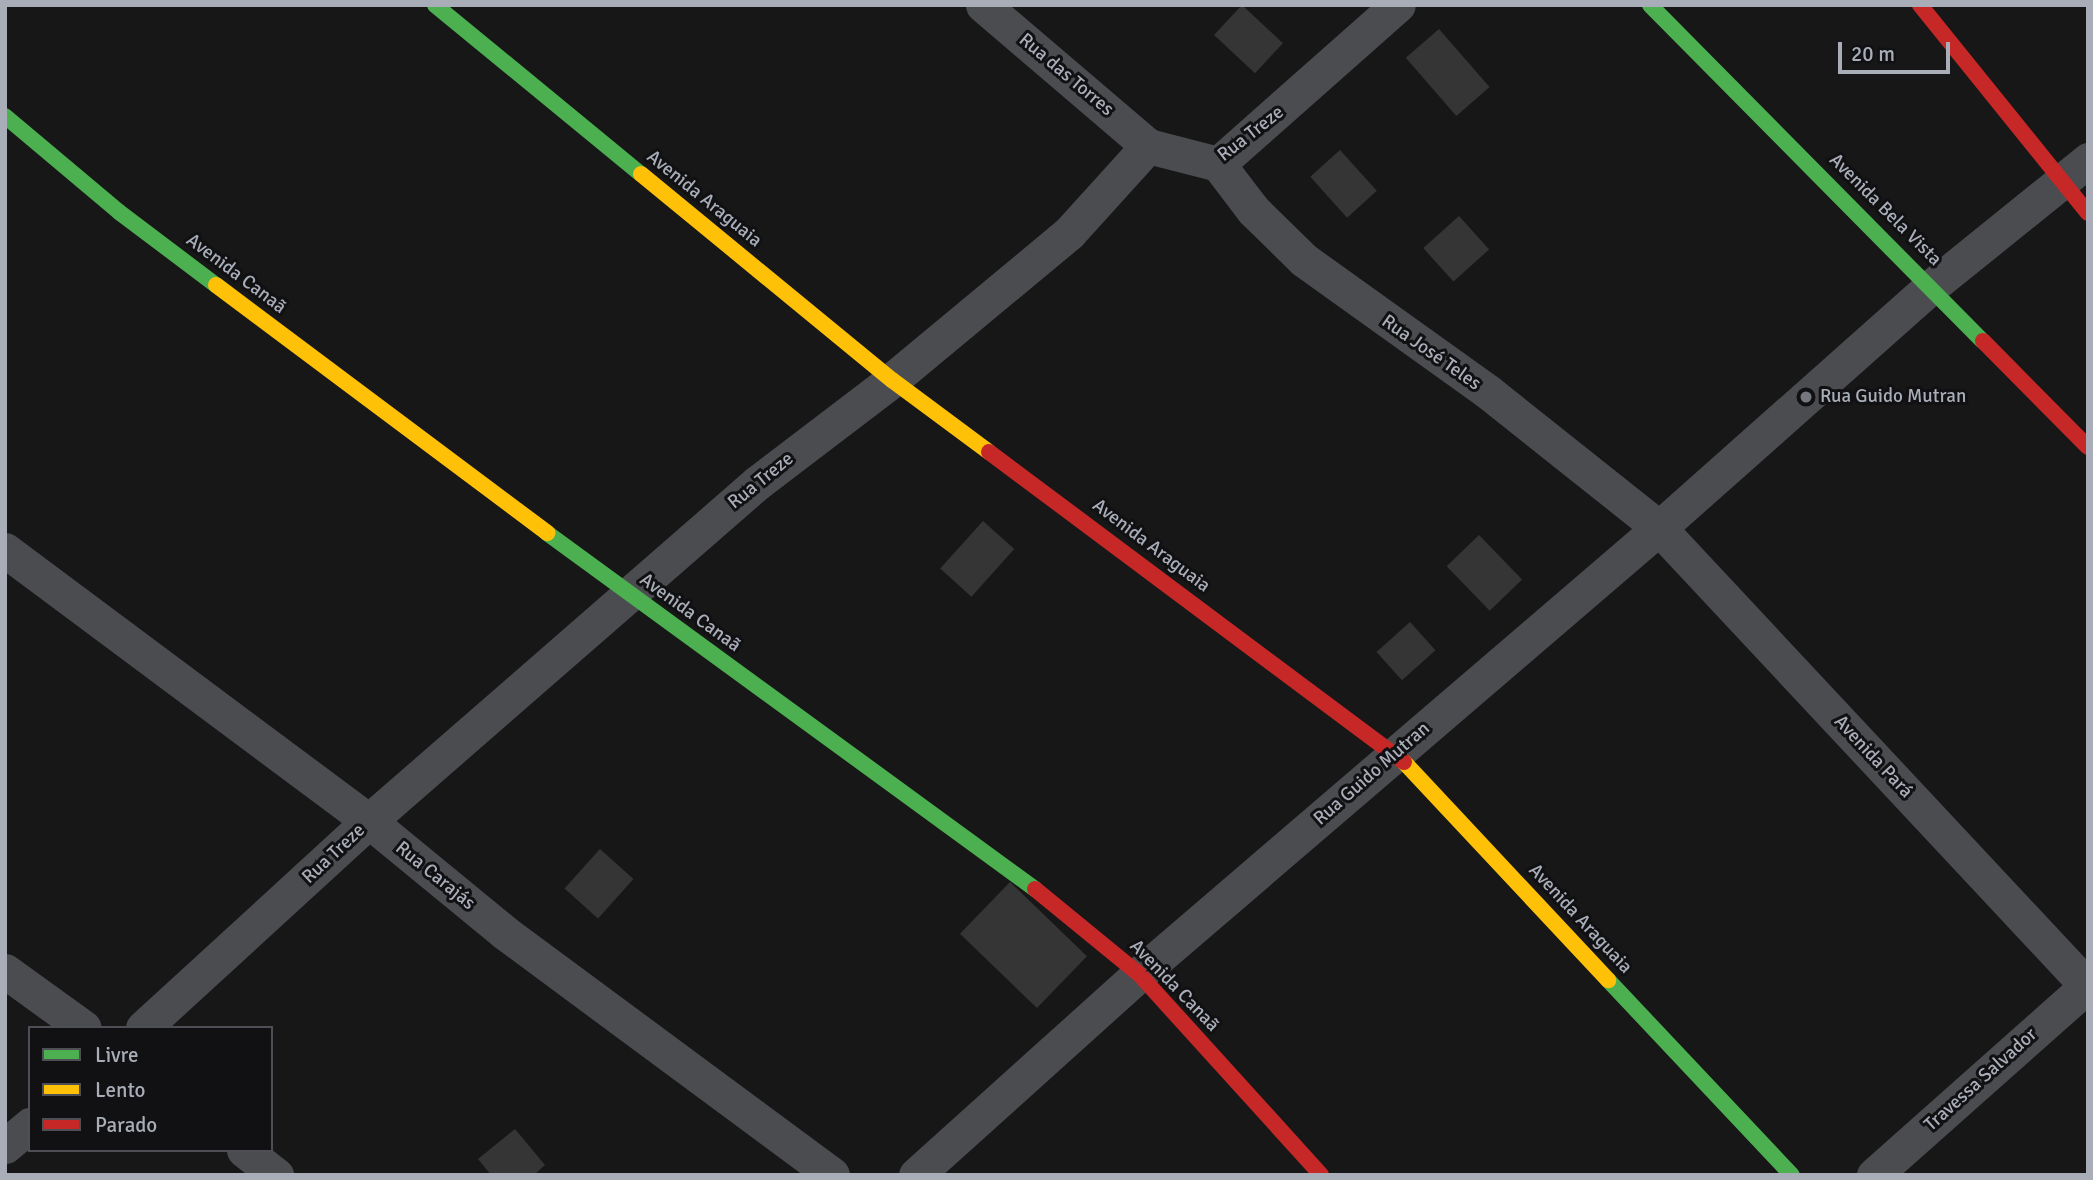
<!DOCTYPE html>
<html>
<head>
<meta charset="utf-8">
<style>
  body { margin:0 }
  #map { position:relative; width:2093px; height:1180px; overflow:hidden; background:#171717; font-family:Signika,sans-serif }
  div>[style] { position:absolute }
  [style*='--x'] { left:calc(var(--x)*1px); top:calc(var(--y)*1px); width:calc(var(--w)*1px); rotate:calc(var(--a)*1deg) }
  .building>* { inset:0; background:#353536; transform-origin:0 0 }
  .street>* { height:35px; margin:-17.5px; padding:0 17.5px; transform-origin:17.5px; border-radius:17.5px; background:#4b4c50 }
  .fast>* { height:16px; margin:-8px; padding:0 8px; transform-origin:8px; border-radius:8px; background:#4caf50 }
  .slow>* { height:16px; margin:-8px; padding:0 8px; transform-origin:8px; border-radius:8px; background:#ffc107 }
  .jam>* { height:16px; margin:-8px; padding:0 8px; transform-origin:8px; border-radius:8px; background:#c62828 }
  .dots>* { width:19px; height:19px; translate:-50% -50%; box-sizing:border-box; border:4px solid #111113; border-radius:50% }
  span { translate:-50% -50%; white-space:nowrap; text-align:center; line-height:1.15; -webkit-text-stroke:6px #111113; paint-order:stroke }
  .street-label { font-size:19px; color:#a8adb8 }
  .poi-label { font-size:19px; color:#a8adb8 }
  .left { translate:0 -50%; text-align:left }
  .frame { position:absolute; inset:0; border:7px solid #a8adb8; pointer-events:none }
  .legend { position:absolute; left:28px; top:1026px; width:245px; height:126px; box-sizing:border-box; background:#111113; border:2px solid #4d4f55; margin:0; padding:9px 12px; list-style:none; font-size:21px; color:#a8adb8 }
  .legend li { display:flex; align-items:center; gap:14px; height:35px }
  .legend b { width:35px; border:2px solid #4d4f55 }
  .scale { position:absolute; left:1838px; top:42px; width:112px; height:32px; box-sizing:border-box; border:4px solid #a8adb8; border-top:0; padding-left:9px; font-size:21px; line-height:24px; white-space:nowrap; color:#a8adb8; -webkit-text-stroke:5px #111113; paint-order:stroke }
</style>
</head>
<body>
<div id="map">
  <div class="building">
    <i style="left:1242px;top:5px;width:56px;height:41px;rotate:43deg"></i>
    <i style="left:1439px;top:29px;width:77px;height:44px;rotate:49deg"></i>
    <i style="left:1340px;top:150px;width:55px;height:40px;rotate:48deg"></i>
    <i style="left:1459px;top:216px;width:45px;height:48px;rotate:48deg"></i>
    <i style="left:983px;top:521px;width:42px;height:64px;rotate:42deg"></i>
    <i style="left:1479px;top:535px;width:62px;height:45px;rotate:46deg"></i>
    <i style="left:1410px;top:622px;width:38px;height:45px;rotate:48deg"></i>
    <i style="left:600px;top:849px;width:45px;height:53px;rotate:42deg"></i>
    <i style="left:1010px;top:882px;width:107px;height:72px;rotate:44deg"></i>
    <i style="clip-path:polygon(515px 1129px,545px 1165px,534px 1175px,491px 1175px,478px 1159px)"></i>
  </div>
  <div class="street">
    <i style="--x:983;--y:5;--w:217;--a:40.5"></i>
    <i style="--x:1218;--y:164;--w:58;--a:52.7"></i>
    <i style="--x:1253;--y:210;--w:71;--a:44.4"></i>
    <i style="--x:1304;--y:260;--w:225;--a:35.6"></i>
    <i style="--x:1487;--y:391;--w:220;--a:38.5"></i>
    <i style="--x:1659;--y:528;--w:628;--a:46.93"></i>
    <i style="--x:5;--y:550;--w:454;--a:36.7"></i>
    <i style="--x:369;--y:821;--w:175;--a:39.4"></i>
    <i style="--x:504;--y:932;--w:408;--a:36.5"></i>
    <i style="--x:5;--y:971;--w:97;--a:35.8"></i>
    <i style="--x:143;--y:1028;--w:306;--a:-42.5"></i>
    <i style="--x:369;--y:821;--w:515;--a:-41.06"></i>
    <i style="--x:757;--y:483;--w:170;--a:-37.3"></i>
    <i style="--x:892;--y:380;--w:230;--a:-39.7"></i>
    <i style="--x:1069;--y:233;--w:118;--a:-47.8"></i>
    <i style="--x:1148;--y:146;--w:72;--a:14.4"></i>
    <i style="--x:1218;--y:164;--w:240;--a:-41.5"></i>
    <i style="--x:5;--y:1146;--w:33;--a:-40"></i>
    <i style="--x:244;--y:1150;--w:41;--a:38"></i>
    <i style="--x:916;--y:1175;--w:300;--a:-42"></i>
    <i style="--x:1139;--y:974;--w:685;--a:-40.62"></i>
    <i style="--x:1659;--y:528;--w:365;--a:-41.6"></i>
    <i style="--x:1932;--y:286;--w:201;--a:-38.9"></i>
    <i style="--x:1874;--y:1175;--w:286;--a:-41.6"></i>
  </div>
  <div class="fast">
    <i style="--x:435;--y:5;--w:266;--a:39.4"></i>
    <i style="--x:1650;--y:5;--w:473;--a:45.3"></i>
    <i style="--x:5;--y:116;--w:149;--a:40.1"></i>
    <i style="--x:119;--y:212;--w:121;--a:37"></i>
    <i style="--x:547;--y:533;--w:604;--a:36.11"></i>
    <i style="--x:1608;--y:980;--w:268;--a:46.7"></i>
  </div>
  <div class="slow">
    <i style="--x:641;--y:174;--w:325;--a:39.4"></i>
    <i style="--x:892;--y:380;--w:121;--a:36.6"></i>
    <i style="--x:216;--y:285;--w:414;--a:36.8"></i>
    <i style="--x:1404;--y:762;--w:299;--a:46.9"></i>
  </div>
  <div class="jam">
    <i style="--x:1920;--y:5;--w:267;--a:51.1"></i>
    <i style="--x:1983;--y:341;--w:149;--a:45.3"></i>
    <i style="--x:989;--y:452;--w:518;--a:36.76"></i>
    <i style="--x:1035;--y:889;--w:134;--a:39.3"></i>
    <i style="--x:1139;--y:974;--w:271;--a:47.8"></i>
  </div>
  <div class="dots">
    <i style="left:1806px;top:397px;background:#757880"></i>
  </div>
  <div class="street-label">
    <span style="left:1066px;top:75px;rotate:40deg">Rua das Torres</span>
    <span style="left:1251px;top:134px;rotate:-38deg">Rua Treze</span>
    <span style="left:704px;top:199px;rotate:39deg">Avenida Araguaia</span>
    <span style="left:1885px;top:210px;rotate:45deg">Avenida Bela Vista</span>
    <span style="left:236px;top:274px;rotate:37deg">Avenida Canaã</span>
    <span style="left:1431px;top:353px;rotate:35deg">Rua José Teles</span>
    <span style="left:761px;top:481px;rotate:-39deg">Rua Treze</span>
    <span style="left:1151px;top:546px;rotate:37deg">Avenida Araguaia</span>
    <span style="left:690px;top:613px;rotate:36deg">Avenida Canaã</span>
    <span style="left:1873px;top:757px;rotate:47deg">Avenida Pará</span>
    <span style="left:1372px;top:774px;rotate:-41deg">Rua Guido Mutran</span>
    <span style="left:334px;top:854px;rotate:-43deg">Rua Treze</span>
    <span style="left:435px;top:876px;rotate:39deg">Rua Carajás</span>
    <span style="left:1580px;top:919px;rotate:47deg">Avenida Araguaia</span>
    <span style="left:1174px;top:986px;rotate:46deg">Avenida Canaã</span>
    <span style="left:1981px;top:1080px;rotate:-42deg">Travessa Salvador</span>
  </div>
  <div class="poi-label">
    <span class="left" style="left:1820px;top:397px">Rua Guido Mutran</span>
  </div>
  <div class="frame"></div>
  <ul class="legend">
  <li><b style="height:9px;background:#4caf50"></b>Livre</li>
  <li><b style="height:9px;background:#ffc107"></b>Lento</li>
  <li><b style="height:9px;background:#c62828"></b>Parado</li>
  </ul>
  <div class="scale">20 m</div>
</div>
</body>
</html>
